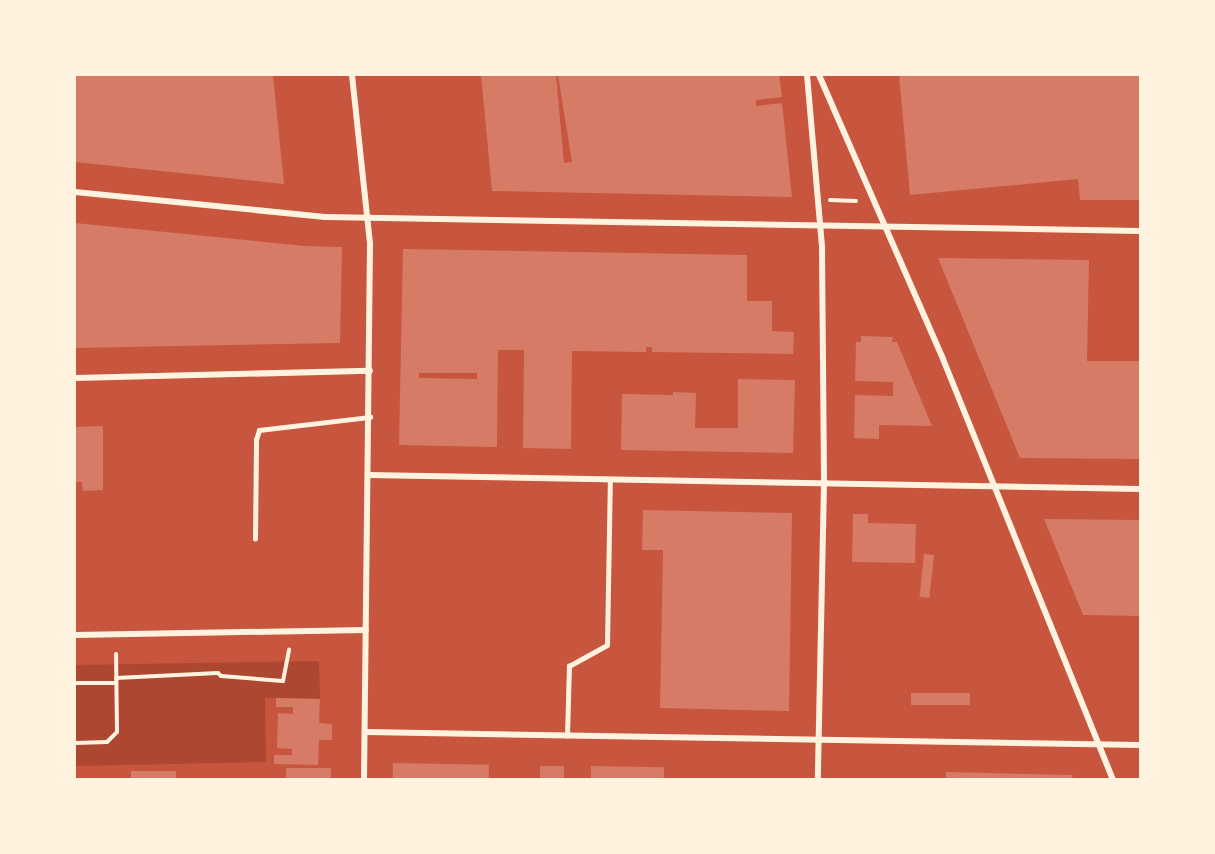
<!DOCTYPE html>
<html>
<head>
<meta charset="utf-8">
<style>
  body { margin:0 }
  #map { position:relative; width:1215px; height:854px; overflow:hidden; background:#c8553d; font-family:"PT Sans Narrow",sans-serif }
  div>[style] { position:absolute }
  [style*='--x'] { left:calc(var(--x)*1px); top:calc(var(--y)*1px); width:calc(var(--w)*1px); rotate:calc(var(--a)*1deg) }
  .green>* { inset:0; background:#ae4732 }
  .building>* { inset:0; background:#d67c66; transform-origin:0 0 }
  .path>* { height:4px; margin:-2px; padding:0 2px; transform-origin:2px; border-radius:2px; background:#fff3e0 }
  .service>* { height:4.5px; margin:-2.25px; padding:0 2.25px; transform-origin:2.25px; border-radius:2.25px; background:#fff3e0 }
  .minor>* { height:6px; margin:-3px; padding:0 3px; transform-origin:3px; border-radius:3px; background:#fff3e0 }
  span { translate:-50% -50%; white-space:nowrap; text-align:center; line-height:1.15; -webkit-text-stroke:6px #fff3e0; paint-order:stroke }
  .frame { position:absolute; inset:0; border:76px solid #fff3e0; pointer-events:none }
</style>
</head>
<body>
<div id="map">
  <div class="green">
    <i style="clip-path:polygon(319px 661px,320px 699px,265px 698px,266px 762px,75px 766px,75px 665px)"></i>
  </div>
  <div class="building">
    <i style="clip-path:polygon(75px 75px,273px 75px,284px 184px,75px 162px)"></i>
    <i style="clip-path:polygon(481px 75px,556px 75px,564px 163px,572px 162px,558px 75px,779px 75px,782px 97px,756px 100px,756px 106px,782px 103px,792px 197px,492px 191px)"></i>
    <i style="clip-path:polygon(899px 75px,1140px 75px,1140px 200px,1080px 200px,1078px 179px,910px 195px)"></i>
    <i style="clip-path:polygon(75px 223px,305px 246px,342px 247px,340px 343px,75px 348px)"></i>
    <i style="clip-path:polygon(evenodd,403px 249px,747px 255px,747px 301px,772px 301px,772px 331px,794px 332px,793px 354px,652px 352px,652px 347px,646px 347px,646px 352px,572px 351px,571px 449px,523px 448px,524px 350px,498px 350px,497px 447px,399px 445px,403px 249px,419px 373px,477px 373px,477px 379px,419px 378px,419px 373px)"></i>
    <i style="clip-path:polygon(938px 258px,1089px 260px,1087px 361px,1140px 361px,1140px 459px,1020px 458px)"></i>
    <i style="clip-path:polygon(861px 336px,893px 337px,892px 342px,897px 342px,932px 426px,879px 425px,879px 439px,854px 438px,855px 395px,893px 396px,893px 382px,855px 381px,856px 342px,861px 342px)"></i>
    <i style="clip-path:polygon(738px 379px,795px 380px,793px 453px,621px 450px,622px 394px,673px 395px,673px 392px,696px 393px,695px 428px,738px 428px)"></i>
    <i style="clip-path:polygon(103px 426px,103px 490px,83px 491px,82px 482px,76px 482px,75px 427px)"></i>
    <i style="clip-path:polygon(643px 510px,792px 513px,789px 711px,660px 708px,663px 550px,642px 550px)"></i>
    <i style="clip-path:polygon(853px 514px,868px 514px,868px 523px,916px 524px,915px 563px,852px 562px)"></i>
    <i style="clip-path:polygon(1044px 519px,1140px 520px,1140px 616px,1083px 615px)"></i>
    <i style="left:924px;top:554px;width:10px;height:43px;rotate:6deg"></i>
    <i style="left:911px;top:693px;width:59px;height:12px"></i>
    <i style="clip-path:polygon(276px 698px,320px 699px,319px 723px,332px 724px,332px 740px,319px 740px,318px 765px,274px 764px,274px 755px,292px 755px,292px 749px,277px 748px,278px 713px,293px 714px,293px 707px,276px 707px)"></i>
    <i style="left:393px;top:763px;width:96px;height:16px;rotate:1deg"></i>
    <i style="left:540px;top:766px;width:24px;height:13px"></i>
    <i style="left:591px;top:766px;width:73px;height:13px;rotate:1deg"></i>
    <i style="left:331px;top:768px;width:11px;height:45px;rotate:90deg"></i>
    <i style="left:176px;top:771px;width:8px;height:45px;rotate:90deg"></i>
    <i style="clip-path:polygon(946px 772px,1072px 775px,1073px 779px,946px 779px)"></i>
  </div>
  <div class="path">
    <i style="--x:830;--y:200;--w:26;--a:2"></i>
    <i style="--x:116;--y:678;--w:102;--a:-2.8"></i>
    <i style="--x:218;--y:673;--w:4;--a:45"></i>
    <i style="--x:221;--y:676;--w:62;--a:4.6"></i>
    <i style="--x:283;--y:681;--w:32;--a:-79"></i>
    <i style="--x:75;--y:683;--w:41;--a:0"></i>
    <i style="--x:75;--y:743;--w:32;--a:-2"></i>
    <i style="--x:107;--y:742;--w:14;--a:-45"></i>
    <i style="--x:117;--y:732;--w:78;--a:-90.7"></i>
  </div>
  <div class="service">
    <i style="--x:255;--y:539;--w:99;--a:-89.4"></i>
    <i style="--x:256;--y:440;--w:10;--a:-73"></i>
    <i style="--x:259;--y:430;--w:112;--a:-6.7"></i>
    <i style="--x:567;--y:736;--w:70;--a:-88.4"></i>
    <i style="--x:569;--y:666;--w:43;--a:-28.9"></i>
    <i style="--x:607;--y:645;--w:165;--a:-89"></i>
  </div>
  <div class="minor">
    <i style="--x:352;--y:75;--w:170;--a:83.9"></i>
    <i style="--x:370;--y:244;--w:535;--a:90.64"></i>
    <i style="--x:807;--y:75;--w:174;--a:85"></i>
    <i style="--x:822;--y:248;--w:236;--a:89.5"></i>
    <i style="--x:824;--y:484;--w:295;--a:91.2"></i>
    <i style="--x:819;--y:75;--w:310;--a:66.4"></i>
    <i style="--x:943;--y:359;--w:453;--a:68"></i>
    <i style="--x:75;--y:192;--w:251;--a:5.7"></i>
    <i style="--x:325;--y:217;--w:815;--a:0.98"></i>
    <i style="--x:75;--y:378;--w:295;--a:-1.4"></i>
    <i style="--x:369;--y:475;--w:771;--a:1.04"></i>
    <i style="--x:75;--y:635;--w:291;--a:-1"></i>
    <i style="--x:366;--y:732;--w:774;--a:0.96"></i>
  </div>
  <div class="frame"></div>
</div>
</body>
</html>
